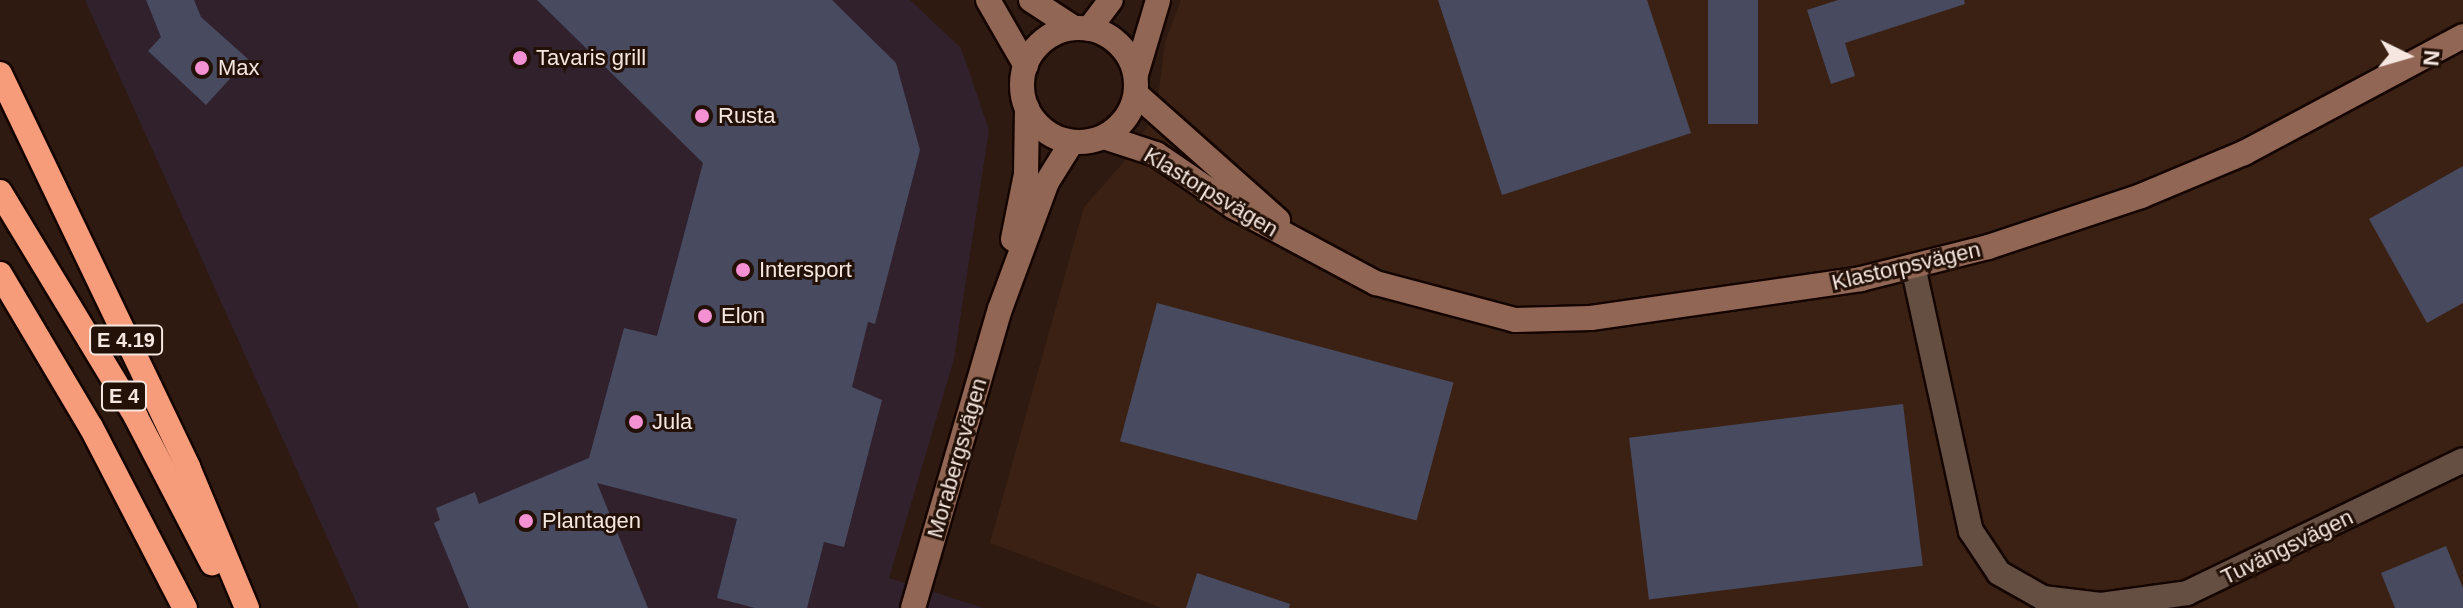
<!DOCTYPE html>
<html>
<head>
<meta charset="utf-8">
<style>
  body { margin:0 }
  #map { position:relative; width:2463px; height:608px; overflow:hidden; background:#2e1a10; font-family:Helvetica,sans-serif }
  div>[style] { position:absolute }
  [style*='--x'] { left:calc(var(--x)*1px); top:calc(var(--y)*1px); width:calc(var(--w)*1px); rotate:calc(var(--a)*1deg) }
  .commercial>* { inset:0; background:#30212d }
  .built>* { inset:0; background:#3a2113 }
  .building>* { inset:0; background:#484a60; transform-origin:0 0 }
  .roads { filter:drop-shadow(2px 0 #150500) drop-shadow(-2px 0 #150500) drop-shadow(0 2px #150500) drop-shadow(0 -2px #150500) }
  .street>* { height:24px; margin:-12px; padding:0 12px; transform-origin:12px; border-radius:12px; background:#654f43 }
  .secondary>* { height:24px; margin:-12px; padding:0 12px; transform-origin:12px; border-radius:12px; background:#916654 }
  .secondary>.ring { margin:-12px; padding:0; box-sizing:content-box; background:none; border:24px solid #916654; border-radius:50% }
  .highway>* { height:24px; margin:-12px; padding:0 12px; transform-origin:12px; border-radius:12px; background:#f79c7a }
  .dots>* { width:22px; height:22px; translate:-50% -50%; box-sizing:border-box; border:4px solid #231107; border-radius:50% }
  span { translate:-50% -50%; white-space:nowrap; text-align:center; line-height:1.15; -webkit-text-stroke:6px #231107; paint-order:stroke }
  .shield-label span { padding:2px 6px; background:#231107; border:2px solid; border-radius:6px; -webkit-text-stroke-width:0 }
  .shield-label { font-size:20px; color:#f5e7e0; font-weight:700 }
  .poi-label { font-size:22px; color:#f5e7e0 }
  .left { translate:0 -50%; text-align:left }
  .street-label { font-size:22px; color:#f5e7e0 }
  .north { position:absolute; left:2367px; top:16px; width:80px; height:80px; -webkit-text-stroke:6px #231107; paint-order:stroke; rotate:95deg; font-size:22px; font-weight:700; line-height:32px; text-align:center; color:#f5e7e0 }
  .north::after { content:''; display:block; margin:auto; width:28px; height:36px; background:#f5e7e0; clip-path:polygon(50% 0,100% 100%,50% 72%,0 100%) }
</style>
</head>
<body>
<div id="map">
  <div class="commercial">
    <i style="clip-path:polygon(85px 0,910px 0,961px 48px,989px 130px,954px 359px,889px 578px,984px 608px,359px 608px)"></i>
  </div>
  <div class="built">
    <i style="clip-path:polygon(1181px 0,2463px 0,2463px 608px,1162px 608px,990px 543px,1084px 207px,1122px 164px,1156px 113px,1165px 42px)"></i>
  </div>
  <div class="building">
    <i style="clip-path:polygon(146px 0,194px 0,201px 17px,248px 59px,206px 105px,148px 51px,161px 37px)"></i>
    <i style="clip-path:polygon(537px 0,832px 0,896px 63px,920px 150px,875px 324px,868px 322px,852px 387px,882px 400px,844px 547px,824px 542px,807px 608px,755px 608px,717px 598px,737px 519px,597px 483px,648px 608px,469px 608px,434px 523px,440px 520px,436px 508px,475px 492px,479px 504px,589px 458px,624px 328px,657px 336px,703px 163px)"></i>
    <i style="clip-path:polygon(1438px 0,1647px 0,1691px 133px,1502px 195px)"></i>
    <i style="left:1708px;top:0;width:50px;height:124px"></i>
    <i style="clip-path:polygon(1838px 0,1964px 0,1965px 4px,1845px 43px,1855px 76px,1831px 84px,1807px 10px)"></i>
    <i style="clip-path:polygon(2463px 166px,2463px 303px,2427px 323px,2369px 219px)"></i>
    <i style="left:1157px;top:303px;width:307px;height:143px;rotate:15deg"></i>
    <i style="left:1903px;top:404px;width:163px;height:276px;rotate:83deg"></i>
    <i style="clip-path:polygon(2446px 546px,2463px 588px,2463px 608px,2395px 608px,2381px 573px)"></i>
    <i style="clip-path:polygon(1197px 573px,1290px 604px,1289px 608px,1186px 608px)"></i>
  </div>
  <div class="roads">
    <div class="street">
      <i style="--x:1913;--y:266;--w:271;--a:77.7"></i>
      <i style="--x:1971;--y:531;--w:50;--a:56.3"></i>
      <i style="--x:1999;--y:573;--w:51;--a:29.6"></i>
      <i style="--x:2043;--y:598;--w:58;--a:6.9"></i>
      <i style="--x:2101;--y:605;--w:87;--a:-7.9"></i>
      <i style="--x:2187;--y:593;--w:306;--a:-25.7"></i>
    </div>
    <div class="secondary">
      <i style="--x:988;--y:0;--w:76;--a:60.1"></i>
      <i style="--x:1031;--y:0;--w:51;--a:33.1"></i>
      <i class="ring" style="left:1022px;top:28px;width:90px;height:90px"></i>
      <i style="--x:1089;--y:29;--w:36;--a:-53"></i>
      <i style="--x:1136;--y:74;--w:77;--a:-73.4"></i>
      <i style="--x:1136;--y:94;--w:190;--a:41.6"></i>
      <i style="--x:1104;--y:137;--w:55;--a:18.1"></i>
      <i style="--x:1156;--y:154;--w:94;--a:34.2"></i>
      <i style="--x:1234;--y:207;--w:161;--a:28.2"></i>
      <i style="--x:1376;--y:283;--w:144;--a:14.9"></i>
      <i style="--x:1515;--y:320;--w:76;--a:-1.5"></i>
      <i style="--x:1591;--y:318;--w:273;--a:-8.2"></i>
      <i style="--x:1861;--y:279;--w:131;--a:-14.1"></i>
      <i style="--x:1988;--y:247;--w:161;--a:-18.4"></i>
      <i style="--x:2141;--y:196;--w:112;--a:-22.7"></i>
      <i style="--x:2244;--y:153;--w:248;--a:-28.1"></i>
      <i style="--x:1013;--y:239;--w:66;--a:-78.7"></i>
      <i style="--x:1026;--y:174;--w:66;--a:-89.1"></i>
      <i style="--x:913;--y:608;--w:311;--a:-73.8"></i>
      <i style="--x:1000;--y:309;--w:135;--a:-69.7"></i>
      <i style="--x:1047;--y:182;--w:47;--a:-58"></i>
    </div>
    <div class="highway">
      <i style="--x:0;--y:74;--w:436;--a:64.4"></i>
      <i style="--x:188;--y:467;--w:153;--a:67.3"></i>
      <i style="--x:0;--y:192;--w:263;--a:58.8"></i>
      <i style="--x:136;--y:417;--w:165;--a:62.5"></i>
      <i style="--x:0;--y:274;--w:178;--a:59.3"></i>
      <i style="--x:91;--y:427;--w:204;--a:62.6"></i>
    </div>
  </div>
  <div class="dots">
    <i style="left:520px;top:58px;background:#f491d3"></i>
    <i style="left:202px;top:68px;background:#f491d3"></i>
    <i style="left:702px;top:116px;background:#f491d3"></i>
    <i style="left:743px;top:270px;background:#f491d3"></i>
    <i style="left:705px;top:316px;background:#f491d3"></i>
    <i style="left:636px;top:422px;background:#f491d3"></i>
    <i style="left:526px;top:521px;background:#f491d3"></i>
  </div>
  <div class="shield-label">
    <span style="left:126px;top:340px">E 4.19</span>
    <span style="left:124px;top:396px">E 4</span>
  </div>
  <div class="poi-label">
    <span class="left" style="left:536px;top:58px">Tavaris grill</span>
    <span class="left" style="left:218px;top:68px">Max</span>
    <span class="left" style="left:718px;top:116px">Rusta</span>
    <span class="left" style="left:759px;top:270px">Intersport</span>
    <span class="left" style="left:721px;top:316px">Elon</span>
    <span class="left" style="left:652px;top:422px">Jula</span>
    <span class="left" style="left:542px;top:521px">Plantagen</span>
  </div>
  <div class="street-label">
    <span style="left:1211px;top:192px;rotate:31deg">Klastorpsvägen</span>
    <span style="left:1906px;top:266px;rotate:-13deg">Klastorpsvägen</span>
    <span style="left:957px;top:458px;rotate:-74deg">Morabergsvägen</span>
    <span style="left:2287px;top:547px;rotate:-26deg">Tuvängsvägen</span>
  </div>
  <div class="north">N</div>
</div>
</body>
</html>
